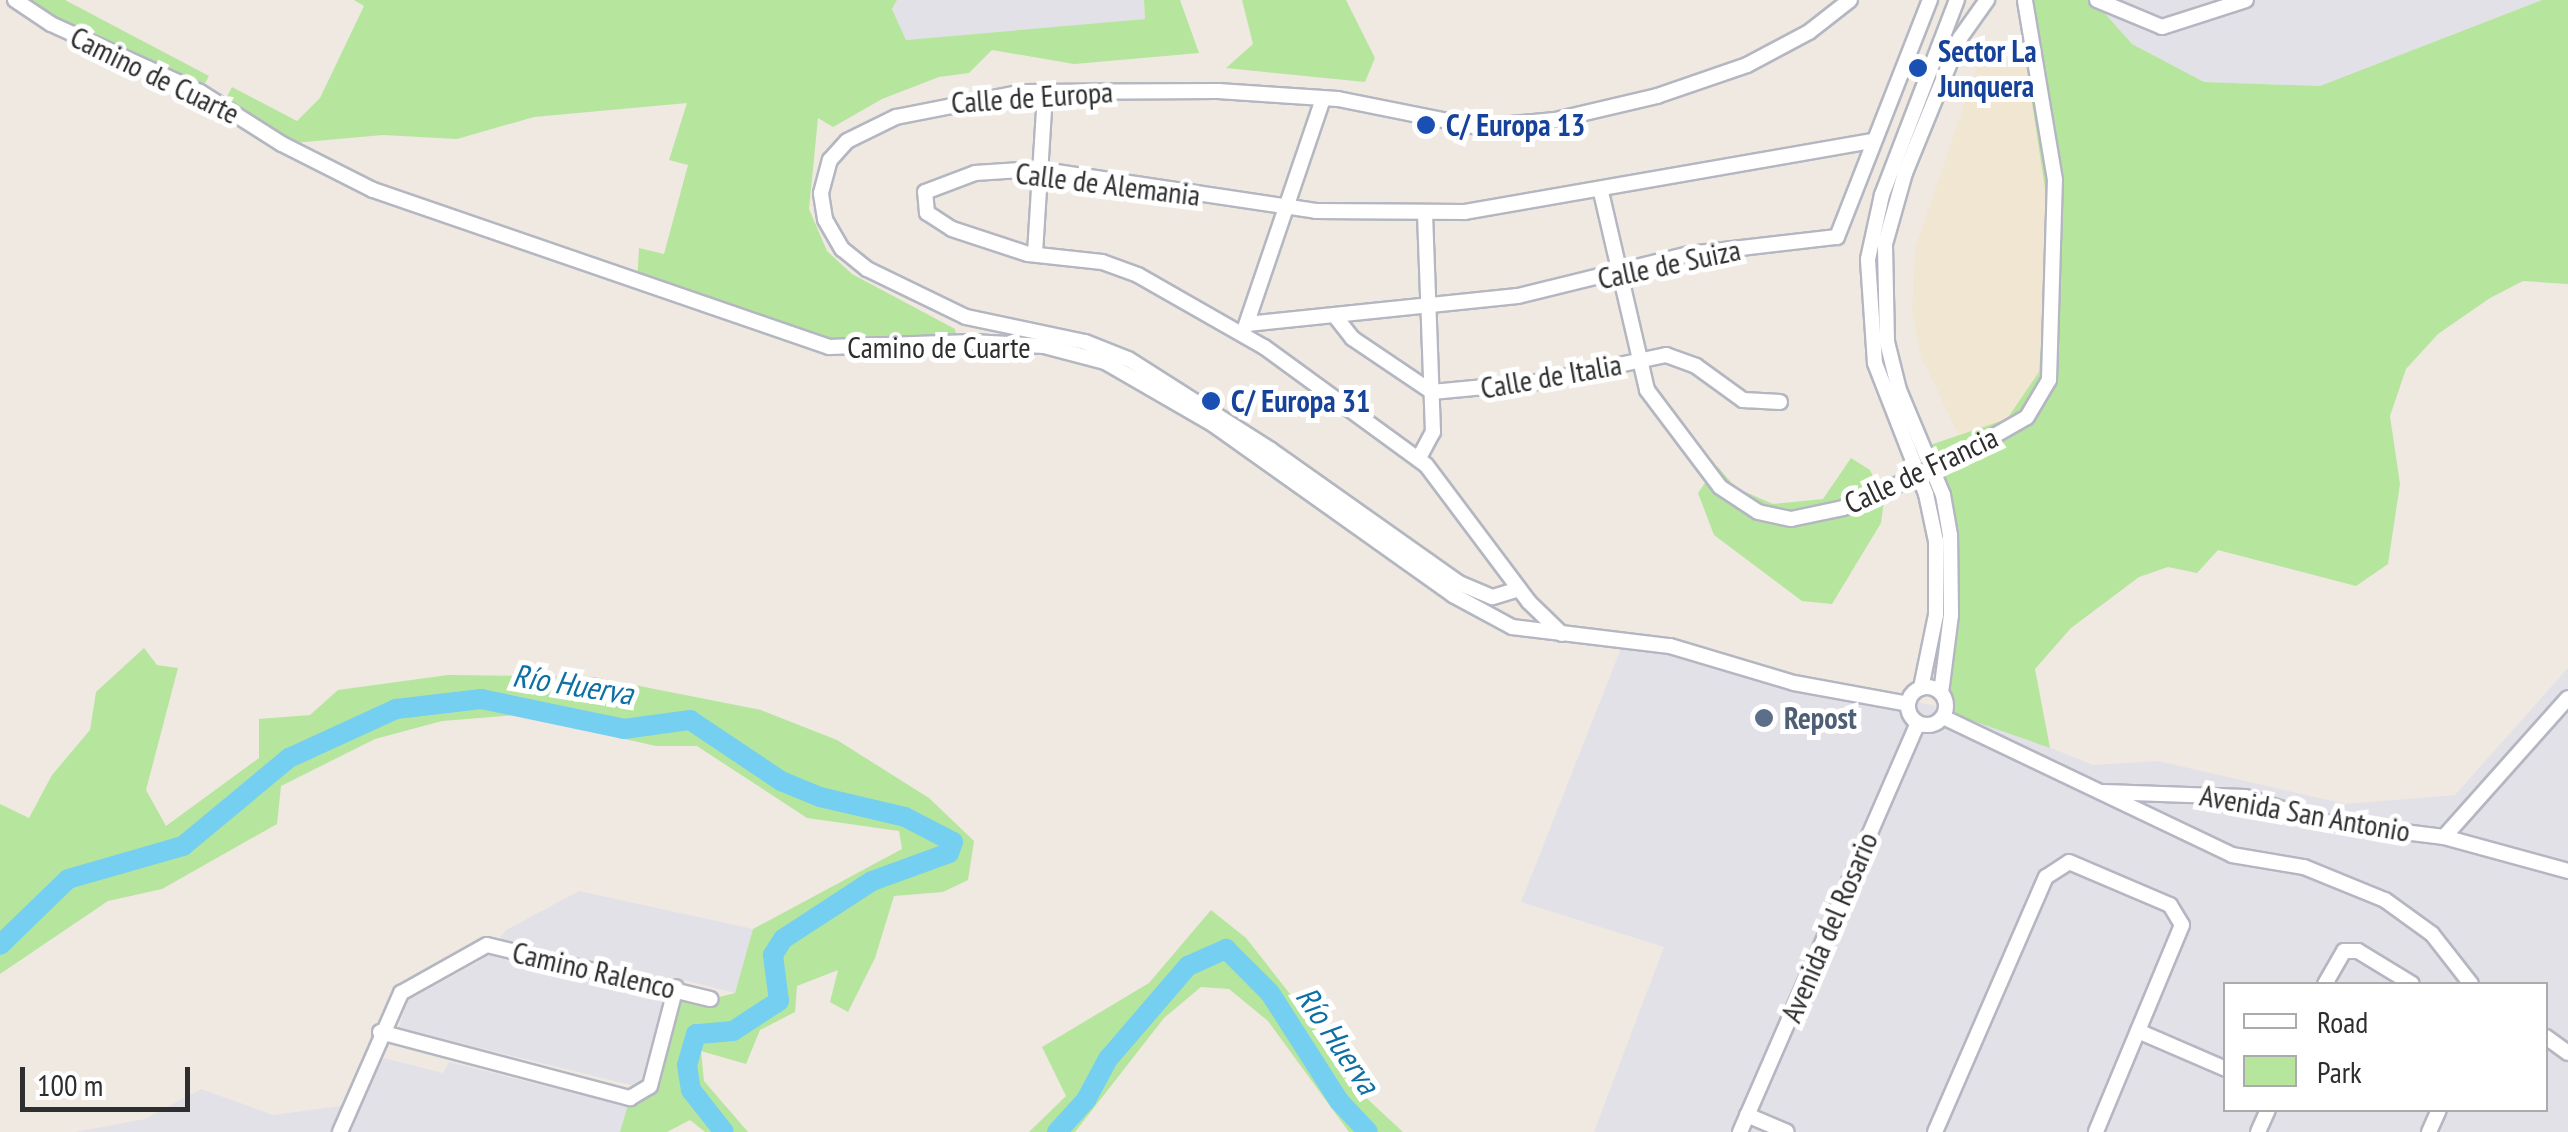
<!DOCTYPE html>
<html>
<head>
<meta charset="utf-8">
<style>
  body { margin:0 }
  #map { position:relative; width:2568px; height:1132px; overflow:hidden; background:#efe9e1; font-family:"PT Sans Narrow",sans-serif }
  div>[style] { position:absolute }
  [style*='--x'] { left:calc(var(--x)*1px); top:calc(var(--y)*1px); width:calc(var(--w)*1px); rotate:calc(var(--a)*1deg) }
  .industrial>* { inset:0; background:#e3e1e8 }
  .education>* { inset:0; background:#f0e6d1 }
  .green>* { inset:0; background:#b6e59e }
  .river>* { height:20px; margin:-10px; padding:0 10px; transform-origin:10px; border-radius:10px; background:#75cff0 }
  .roads { filter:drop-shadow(2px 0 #b4b7c1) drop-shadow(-2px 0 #b4b7c1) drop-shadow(0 2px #b4b7c1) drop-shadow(0 -2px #b4b7c1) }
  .street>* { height:14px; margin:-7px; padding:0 7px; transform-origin:7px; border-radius:7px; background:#fff }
  .street>.ring { margin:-7px; padding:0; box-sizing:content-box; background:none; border:14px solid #fff; border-radius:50% }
  .bridges { filter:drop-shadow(2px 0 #b4b7c1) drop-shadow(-2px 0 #b4b7c1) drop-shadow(0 2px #b4b7c1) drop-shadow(0 -2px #b4b7c1) }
  .street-bridge>* { height:14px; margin:-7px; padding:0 7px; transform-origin:7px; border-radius:7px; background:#fff }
  .dots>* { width:28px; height:28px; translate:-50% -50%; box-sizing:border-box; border:5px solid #fff; border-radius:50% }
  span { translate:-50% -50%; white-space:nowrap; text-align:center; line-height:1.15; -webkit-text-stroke:10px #fff; paint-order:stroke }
  .transit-label { font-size:30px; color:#164399; font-weight:700 }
  .left { translate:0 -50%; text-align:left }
  .street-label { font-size:30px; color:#2e2e2e }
  .service-label { font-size:30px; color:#4e5e75; font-weight:700 }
  .water-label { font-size:32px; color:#0d6fa3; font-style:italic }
  .legend { position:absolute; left:2223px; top:982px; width:325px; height:130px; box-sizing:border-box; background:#fff; border:2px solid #ababab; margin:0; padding:12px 18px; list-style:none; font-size:30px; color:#2e2e2e }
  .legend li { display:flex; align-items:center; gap:20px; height:50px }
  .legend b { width:50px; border:2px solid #ababab }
  .scale { position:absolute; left:20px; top:1067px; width:170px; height:45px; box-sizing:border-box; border:5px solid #2e2e2e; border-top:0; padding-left:12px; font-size:30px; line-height:35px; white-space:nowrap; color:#2e2e2e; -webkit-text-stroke:8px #fff; paint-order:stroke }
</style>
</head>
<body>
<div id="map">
  <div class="industrial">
    <i style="clip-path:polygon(897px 0,1144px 0,1145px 19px,906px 40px,892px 9px)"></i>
    <i style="clip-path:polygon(2093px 0,2542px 0,2320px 86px,2204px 82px,2132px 44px)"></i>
    <i style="clip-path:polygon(evenodd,1624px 641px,1960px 711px,2093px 765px,2158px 761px,2345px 804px,2455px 795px,2568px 668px,2568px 1132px,1594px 1132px,1664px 947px,1521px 902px,1624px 641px,2226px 984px,2546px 984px,2546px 1110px,2226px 1110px,2226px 984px)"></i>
    <i style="clip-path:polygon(579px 891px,753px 929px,735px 993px,672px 977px,639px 1087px,399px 1028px,407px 1001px,482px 960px,506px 930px)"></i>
    <i style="clip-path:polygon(384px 1058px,443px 1073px,449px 1062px,629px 1107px,620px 1132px,75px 1132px,145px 1119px,201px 1089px,273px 1115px,341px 1106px)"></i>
  </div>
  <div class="education">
    <i style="clip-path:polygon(2025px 57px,2049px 200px,2039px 372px,2007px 419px,1959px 436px,1921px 356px,1912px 312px,1915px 249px,1978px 64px)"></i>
  </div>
  <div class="green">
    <i style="clip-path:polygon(15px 0,65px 0,209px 76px,200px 92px)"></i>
    <i style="clip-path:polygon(354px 0,897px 0,892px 9px,906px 40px,1145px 19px,1144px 0,1180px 0,1199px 53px,1074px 64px,992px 50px,969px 73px,939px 77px,882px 99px,833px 127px,818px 118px,809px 209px,827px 251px,852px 274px,955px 329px,958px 344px,829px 347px,637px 283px,639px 248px,664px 254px,688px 165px,669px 160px,687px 103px,534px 117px,457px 139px,383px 135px,282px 144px,223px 104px,232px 87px,297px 121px,320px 98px,364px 6px)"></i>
    <i style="clip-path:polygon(1242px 0,1346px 0,1375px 58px,1365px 82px,1226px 68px,1253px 44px)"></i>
    <i style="clip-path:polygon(2024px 0,2093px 0,2132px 44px,2204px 82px,2320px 86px,2542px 0,2568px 0,2568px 284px,2523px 281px,2490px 298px,2438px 334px,2406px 369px,2390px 416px,2400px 484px,2388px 564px,2356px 586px,2218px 550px,2197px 573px,2168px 567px,2139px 577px,2071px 628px,2035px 669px,2050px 748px,1945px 711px,1951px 535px,1924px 447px,2007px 419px,2039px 372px,2050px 221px,2025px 57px,2034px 55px)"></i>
    <i style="clip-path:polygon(1851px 458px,1870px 470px,1884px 501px,1881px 523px,1832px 604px,1802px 601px,1714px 535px,1698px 493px,1717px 466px,1736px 488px,1773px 504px,1823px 499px)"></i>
    <i style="clip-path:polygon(144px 648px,157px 665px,178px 668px,146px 790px,166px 826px,259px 758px,259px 719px,310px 715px,338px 690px,448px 675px,594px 677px,761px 710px,837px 740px,929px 798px,974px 841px,968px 880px,943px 892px,894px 896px,875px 958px,848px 1012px,830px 1002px,838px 970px,797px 986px,795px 1012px,760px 1030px,746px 1064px,701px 1051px,704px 1081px,748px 1132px,705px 1132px,690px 1120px,667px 1132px,620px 1132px,630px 1098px,642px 1093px,676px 987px,711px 999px,735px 993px,753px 929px,902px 849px,899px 831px,807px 818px,697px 746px,656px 746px,517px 715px,442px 721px,375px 739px,281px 786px,277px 824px,162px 889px,108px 901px,0 974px,0 804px,29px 818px,52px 775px,90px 730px,96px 692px)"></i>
    <i style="clip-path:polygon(1211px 910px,1246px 938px,1312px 1022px,1348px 1081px,1403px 1132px,1349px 1132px,1268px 1021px,1229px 989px,1201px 987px,1164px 1018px,1075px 1132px,1029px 1132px,1066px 1096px,1042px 1047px,1149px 983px)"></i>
  </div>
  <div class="river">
    <i style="--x:0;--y:945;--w:95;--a:-44.1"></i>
    <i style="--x:68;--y:879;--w:120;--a:-16"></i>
    <i style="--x:183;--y:846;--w:138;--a:-39.7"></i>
    <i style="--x:289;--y:758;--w:118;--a:-24.6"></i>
    <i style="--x:396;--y:709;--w:86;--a:-6.7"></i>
    <i style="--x:481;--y:699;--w:146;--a:11.8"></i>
    <i style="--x:624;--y:729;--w:67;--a:-7.8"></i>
    <i style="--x:690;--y:720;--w:110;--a:33.8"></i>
    <i style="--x:781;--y:781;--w:42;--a:22.3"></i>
    <i style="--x:820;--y:797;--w:87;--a:13.2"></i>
    <i style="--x:905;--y:817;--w:54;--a:27.5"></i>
    <i style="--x:953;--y:842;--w:12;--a:110"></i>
    <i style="--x:949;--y:853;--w:82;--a:160"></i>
    <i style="--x:872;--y:881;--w:106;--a:146.9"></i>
    <i style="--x:783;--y:939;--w:19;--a:122"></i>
    <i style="--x:773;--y:955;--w:46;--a:82.6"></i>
    <i style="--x:779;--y:1001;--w:55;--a:146.9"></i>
    <i style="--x:733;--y:1031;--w:37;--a:175"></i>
    <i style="--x:696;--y:1034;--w:32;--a:106"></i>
    <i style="--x:687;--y:1065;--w:25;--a:81"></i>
    <i style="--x:691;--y:1090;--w:53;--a:51.8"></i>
    <i style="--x:1057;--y:1132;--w:43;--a:-47.8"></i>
    <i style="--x:1086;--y:1100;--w:47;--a:-61.8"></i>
    <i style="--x:1108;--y:1059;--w:123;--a:-49.3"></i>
    <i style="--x:1188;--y:966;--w:42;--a:-24.1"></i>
    <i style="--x:1226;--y:949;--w:62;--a:45"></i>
    <i style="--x:1270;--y:993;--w:128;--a:57.4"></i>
    <i style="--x:1339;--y:1101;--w:42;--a:46.9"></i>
  </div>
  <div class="roads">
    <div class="street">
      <i style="--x:15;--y:0;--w:43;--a:33.7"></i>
      <i style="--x:51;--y:24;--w:164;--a:24.5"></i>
      <i style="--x:200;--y:92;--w:97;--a:32.4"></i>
      <i style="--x:282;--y:144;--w:102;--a:26.8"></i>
      <i style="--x:373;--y:190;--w:482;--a:19"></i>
      <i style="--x:829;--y:347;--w:143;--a:-2"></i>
      <i style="--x:972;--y:342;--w:72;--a:3.2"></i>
      <i style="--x:1044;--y:346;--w:63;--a:14.7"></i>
      <i style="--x:1105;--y:362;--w:126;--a:30"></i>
      <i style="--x:1214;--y:425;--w:293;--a:35.4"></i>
      <i style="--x:1453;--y:595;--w:67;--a:28.5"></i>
      <i style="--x:1512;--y:627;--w:159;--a:6.9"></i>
      <i style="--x:1670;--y:646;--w:129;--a:16.6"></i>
      <i style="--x:1794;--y:683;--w:116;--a:10.4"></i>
      <i style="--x:2097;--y:0;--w:70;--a:22.6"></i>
      <i style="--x:2162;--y:27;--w:88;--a:-17.8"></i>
      <i style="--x:1601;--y:192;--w:203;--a:76.9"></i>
      <i style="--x:1647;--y:390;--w:121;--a:53"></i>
      <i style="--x:1720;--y:487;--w:45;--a:33.3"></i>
      <i style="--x:1758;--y:512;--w:34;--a:12"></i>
      <i style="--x:1791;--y:519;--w:53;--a:-11.9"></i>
      <i style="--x:1843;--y:508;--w:49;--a:-22.9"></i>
      <i style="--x:1035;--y:253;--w:160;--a:-86.4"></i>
      <i style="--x:1335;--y:316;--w:28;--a:52"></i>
      <i style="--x:1352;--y:338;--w:97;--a:34"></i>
      <i style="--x:1432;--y:392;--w:106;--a:-5.4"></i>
      <i style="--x:1538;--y:382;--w:131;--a:-11.9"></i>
      <i style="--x:1666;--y:355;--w:32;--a:20"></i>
      <i style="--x:1696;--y:366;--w:58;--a:35.9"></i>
      <i style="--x:1743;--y:400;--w:37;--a:3"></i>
      <i style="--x:1247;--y:324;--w:272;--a:-5.9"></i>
      <i style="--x:1518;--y:296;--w:176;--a:-13.8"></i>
      <i style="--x:1689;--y:254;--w:149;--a:-6.6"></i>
      <i style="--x:1837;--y:237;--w:255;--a:-68.6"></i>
      <i style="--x:1245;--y:328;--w:242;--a:-71.2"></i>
      <i style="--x:1966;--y:452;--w:70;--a:-29.8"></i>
      <i style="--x:2027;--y:417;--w:43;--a:-59.3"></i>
      <i style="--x:2049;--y:380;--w:200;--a:-88.3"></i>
      <i style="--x:2055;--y:180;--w:182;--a:-99.5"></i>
      <i style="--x:1419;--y:458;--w:30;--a:-62"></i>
      <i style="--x:1433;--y:432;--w:219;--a:-92.1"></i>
      <i style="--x:1519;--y:589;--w:28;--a:163"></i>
      <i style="--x:1492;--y:597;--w:36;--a:-157"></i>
      <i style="--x:1459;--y:583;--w:230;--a:-144.7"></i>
      <i style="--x:1271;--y:450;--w:169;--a:-147.5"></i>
      <i style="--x:1128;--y:359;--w:46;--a:-158.4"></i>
      <i style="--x:1085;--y:342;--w:122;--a:-168.1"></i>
      <i style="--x:966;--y:317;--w:110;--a:-154.1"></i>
      <i style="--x:867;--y:269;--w:32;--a:-141"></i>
      <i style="--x:842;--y:249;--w:34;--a:-120"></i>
      <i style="--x:825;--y:219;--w:26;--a:-99"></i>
      <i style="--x:821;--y:193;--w:34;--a:-75"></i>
      <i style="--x:830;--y:160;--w:25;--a:-48"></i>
      <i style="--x:847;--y:141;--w:55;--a:-26.1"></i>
      <i style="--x:896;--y:117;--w:129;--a:-11.1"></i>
      <i style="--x:1023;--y:92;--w:195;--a:-0.3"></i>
      <i style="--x:1218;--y:91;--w:120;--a:3.8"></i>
      <i style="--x:1338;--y:99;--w:143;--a:11.3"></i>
      <i style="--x:1478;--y:127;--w:77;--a:-5.2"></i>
      <i style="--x:1555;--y:120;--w:105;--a:-13.2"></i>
      <i style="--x:1657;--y:96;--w:95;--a:-19"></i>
      <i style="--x:1747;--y:65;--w:70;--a:-28"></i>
      <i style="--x:1809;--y:32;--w:52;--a:-38"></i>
      <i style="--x:1562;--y:634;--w:46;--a:-135.9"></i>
      <i style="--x:1529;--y:602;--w:171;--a:-126.9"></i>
      <i style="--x:1426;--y:465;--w:200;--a:-143.9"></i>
      <i style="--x:1264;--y:347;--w:145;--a:-150.3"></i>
      <i style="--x:1138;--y:275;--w:38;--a:-160"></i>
      <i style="--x:1102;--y:262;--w:74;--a:-173.8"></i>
      <i style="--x:1028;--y:254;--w:80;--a:-161.8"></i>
      <i style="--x:952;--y:229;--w:30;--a:-147"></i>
      <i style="--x:927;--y:213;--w:21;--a:-95"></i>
      <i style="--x:925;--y:192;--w:53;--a:-20.8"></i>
      <i style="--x:975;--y:173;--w:61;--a:-3.8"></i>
      <i style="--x:1036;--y:169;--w:283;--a:8.5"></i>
      <i style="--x:1316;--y:211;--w:149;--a:0.4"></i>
      <i style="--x:1465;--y:212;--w:411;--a:-9.9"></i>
      <i class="ring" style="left:1908px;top:687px;width:24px;height:24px"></i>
      <i style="--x:1921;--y:688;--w:75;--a:-78.4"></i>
      <i style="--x:1936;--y:615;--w:74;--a:-90"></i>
      <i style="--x:1936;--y:541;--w:48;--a:-102"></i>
      <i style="--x:1926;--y:494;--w:141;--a:-111.3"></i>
      <i style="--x:1875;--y:363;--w:104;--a:-93.9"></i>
      <i style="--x:1868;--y:259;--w:66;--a:-77.7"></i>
      <i style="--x:1882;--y:195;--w:209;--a:-69"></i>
      <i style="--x:1941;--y:693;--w:79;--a:-82.7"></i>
      <i style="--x:1951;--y:615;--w:80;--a:-90.7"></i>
      <i style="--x:1950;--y:535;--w:41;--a:-99.9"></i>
      <i style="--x:1943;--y:495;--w:114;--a:-112.7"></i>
      <i style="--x:1899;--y:390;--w:49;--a:-104"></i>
      <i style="--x:1887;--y:342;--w:98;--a:-91.2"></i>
      <i style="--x:1885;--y:244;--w:74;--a:-74.3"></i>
      <i style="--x:1905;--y:173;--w:146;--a:-67.8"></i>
      <i style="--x:1960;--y:38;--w:47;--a:-54.6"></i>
      <i style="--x:1943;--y:717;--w:320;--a:25.5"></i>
      <i style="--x:2232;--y:855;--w:73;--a:9.5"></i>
      <i style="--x:2304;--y:867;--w:87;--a:22.2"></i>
      <i style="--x:2385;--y:900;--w:58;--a:35.9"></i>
      <i style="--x:2432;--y:934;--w:63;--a:52"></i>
      <i style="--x:2104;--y:792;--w:141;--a:2"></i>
      <i style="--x:2245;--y:797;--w:83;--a:17.6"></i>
      <i style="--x:2324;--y:822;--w:121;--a:7.1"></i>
      <i style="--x:2444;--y:837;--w:129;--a:15.3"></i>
      <i style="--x:2444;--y:837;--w:186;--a:-48.3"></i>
      <i style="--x:2325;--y:984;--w:38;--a:-60"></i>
      <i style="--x:2344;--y:951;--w:14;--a:0"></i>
      <i style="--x:2358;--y:951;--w:63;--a:31.4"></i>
      <i style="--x:2138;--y:1031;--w:96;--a:23.4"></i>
      <i style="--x:380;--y:1032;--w:259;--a:14.8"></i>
      <i style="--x:630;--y:1098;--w:23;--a:-31"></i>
      <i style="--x:650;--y:1086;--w:102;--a:-75.3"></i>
      <i style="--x:2546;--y:1037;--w:27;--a:36"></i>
      <i style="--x:1747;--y:1115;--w:43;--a:23"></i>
      <i style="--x:340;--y:1132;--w:152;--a:-66.3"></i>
      <i style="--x:401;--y:993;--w:98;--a:-29.2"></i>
      <i style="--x:487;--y:945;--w:230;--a:13.6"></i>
      <i style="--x:1740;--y:1132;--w:446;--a:-66.5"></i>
      <i style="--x:1935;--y:1132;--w:278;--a:-66.5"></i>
      <i style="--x:2046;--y:877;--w:27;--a:-33"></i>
      <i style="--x:2069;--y:862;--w:110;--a:23.1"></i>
      <i style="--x:2170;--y:905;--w:23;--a:59"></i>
      <i style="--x:2182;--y:925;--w:224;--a:112.6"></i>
      <i style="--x:2258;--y:1132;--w:24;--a:-66"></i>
      <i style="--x:2429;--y:1132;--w:24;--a:-66"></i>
    </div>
  </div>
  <div class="bridges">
    <div class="street-bridge">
      <i style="--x:1888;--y:489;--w:86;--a:-25.4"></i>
    </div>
  </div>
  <div class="dots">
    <i style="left:1918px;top:68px;background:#1a4fb4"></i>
    <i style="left:1426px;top:125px;background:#1a4fb4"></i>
    <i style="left:1211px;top:401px;background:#1a4fb4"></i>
    <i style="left:1764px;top:718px;background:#5c6f8a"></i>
  </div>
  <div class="transit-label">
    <span class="left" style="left:1938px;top:68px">Sector La<br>Junquera</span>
    <span class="left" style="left:1446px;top:125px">C/ Europa 13</span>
    <span class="left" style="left:1231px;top:401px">C/ Europa 31</span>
  </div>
  <div class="street-label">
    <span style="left:155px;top:75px;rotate:26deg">Camino de Cuarte</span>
    <span style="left:1032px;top:97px;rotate:-4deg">Calle de Europa</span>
    <span style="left:1108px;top:184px;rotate:7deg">Calle de Alemania</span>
    <span style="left:1669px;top:264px;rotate:-12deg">Calle de Suiza</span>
    <span style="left:939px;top:347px">Camino de Cuarte</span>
    <span style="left:1551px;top:376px;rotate:-10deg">Calle de Italia</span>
    <span style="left:1921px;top:470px;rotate:-25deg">Calle de Francia</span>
    <span style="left:2305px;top:813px;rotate:10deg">Avenida San Antonio</span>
    <span style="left:1829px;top:927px;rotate:-67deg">Avenida del Rosario</span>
    <span style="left:594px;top:970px;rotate:13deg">Camino Ralenco</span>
  </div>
  <div class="service-label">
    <span class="left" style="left:1784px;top:718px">Repost</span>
  </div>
  <div class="water-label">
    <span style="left:573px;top:684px;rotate:9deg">Río Huerva</span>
    <span style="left:1338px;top:1040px;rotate:56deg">Río Huerva</span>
  </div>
  <ul class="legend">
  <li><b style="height:12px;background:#fff"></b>Road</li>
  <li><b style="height:28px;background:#b6e59e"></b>Park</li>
  </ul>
  <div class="scale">100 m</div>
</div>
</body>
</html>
